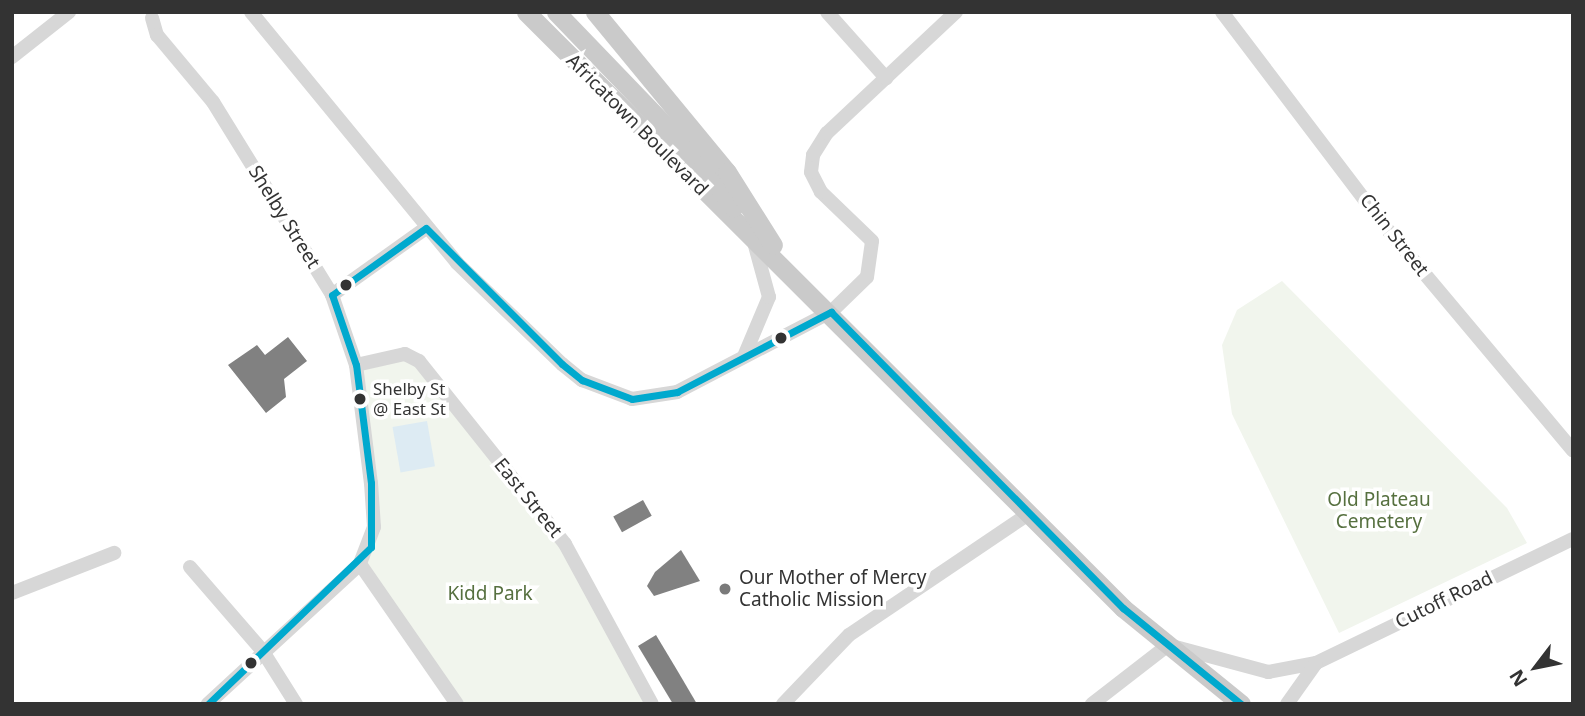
<!DOCTYPE html>
<html>
<head>
<meta charset="utf-8">
<style>
  body { margin:0 }
  #map { position:relative; width:1585px; height:716px; overflow:hidden; background:#fff; font-family:"Noto Sans",sans-serif }
  div>[style] { position:absolute }
  [style*='--x'] { left:calc(var(--x)*1px); top:calc(var(--y)*1px); width:calc(var(--w)*1px); rotate:calc(var(--a)*1deg) }
  .green>* { inset:0; background:#f1f5ed }
  .water>* { inset:0; background:#ddebf3; transform-origin:0 0 }
  .building>* { inset:0; background:#818181; transform-origin:0 0 }
  .minor>* { height:14px; margin:-7px; padding:0 7px; transform-origin:7px; border-radius:7px; background:#d7d7d7 }
  .major>* { height:19px; margin:-9.5px; padding:0 9.5px; transform-origin:9.5px; border-radius:9.5px; background:#cacaca }
  .bus-1>* { height:7px; margin:-3.5px; padding:0 3.5px; transform-origin:3.5px; border-radius:3.5px; background:#00a9ce }
  .dots>* { width:19px; height:19px; translate:-50% -50%; box-sizing:border-box; border:4px solid #fff; border-radius:50% }
  span { translate:-50% -50%; white-space:nowrap; text-align:center; line-height:1.15; -webkit-text-stroke:7px #fff; paint-order:stroke }
  .bus-label { font-size:17px; color:#333 }
  .left { translate:0 -50%; text-align:left }
  .street-label { font-size:19px; color:#333 }
  .park-label { font-size:19px; color:#56703f }
  .poi-label { font-size:19px; color:#333 }
  .frame { position:absolute; inset:0; border:14px solid #333; pointer-events:none }
  .north { position:absolute; left:1501px; top:632px; width:70px; height:70px; -webkit-text-stroke:5px #fff; paint-order:stroke; rotate:238deg; font-size:19px; font-weight:700; line-height:28px; text-align:center; color:#333 }
  .north::after { content:''; display:block; margin:auto; width:24px; height:32px; background:#333; clip-path:polygon(50% 0,100% 100%,50% 72%,0 100%) }
</style>
</head>
<body>
<div id="map">
  <div class="green">
    <i style="clip-path:polygon(1282px 281px,1507px 508px,1527px 543px,1339px 633px,1232px 414px,1222px 345px,1237px 310px)"></i>
    <i style="clip-path:polygon(405px 354px,565px 544px,652px 704px,457px 704px,360px 564px,371px 547px,356px 365px)"></i>
  </div>
  <div class="water">
    <i style="left:427px;top:421px;width:46px;height:35px;rotate:80deg"></i>
  </div>
  <div class="building">
    <i style="clip-path:polygon(288px 337px,307px 361px,284px 379px,286px 397px,266px 413px,228px 365px,257px 345px,265px 355px)"></i>
    <i style="left:643px;top:500px;width:18px;height:34px;rotate:61deg"></i>
    <i style="clip-path:polygon(681px 550px,700px 581px,654px 596px,647px 586px,655px 572px)"></i>
    <i style="clip-path:polygon(656px 635px,677px 670px,697px 704px,673px 704px,638px 646px)"></i>
  </div>
  <div class="minor">
    <i style="--x:251;--y:12;--w:325;--a:50.6"></i>
    <i style="--x:457;--y:263;--w:146;--a:43.9"></i>
    <i style="--x:562;--y:364;--w:26;--a:39"></i>
    <i style="--x:582;--y:380;--w:53;--a:20.8"></i>
    <i style="--x:632;--y:399;--w:46;--a:-8.8"></i>
    <i style="--x:677;--y:392;--w:174;--a:-27.5"></i>
    <i style="--x:831;--y:312;--w:50;--a:-44.2"></i>
    <i style="--x:867;--y:277;--w:36;--a:-82"></i>
    <i style="--x:872;--y:241;--w:71;--a:-136.1"></i>
    <i style="--x:821;--y:192;--w:22;--a:-117"></i>
    <i style="--x:811;--y:172;--w:17;--a:-83"></i>
    <i style="--x:813;--y:155;--w:26;--a:-58"></i>
    <i style="--x:827;--y:133;--w:177;--a:-43.2"></i>
    <i style="--x:827;--y:12;--w:89;--a:48.2"></i>
    <i style="--x:1222;--y:12;--w:265;--a:52.8"></i>
    <i style="--x:1382;--y:223;--w:297;--a:50"></i>
    <i style="--x:152;--y:18;--w:18;--a:74"></i>
    <i style="--x:157;--y:35;--w:87;--a:50.1"></i>
    <i style="--x:213;--y:102;--w:227;--a:58.3"></i>
    <i style="--x:332;--y:295;--w:74;--a:71.1"></i>
    <i style="--x:356;--y:365;--w:119;--a:82.8"></i>
    <i style="--x:371;--y:483;--w:44;--a:86.1"></i>
    <i style="--x:374;--y:527;--w:40;--a:111"></i>
    <i style="--x:360;--y:564;--w:207;--a:137.4"></i>
    <i style="--x:12;--y:57;--w:73;--a:-38.3"></i>
    <i style="--x:332;--y:295;--w:115;--a:-35.5"></i>
    <i style="--x:745;--y:354;--w:62;--a:-67.2"></i>
    <i style="--x:769;--y:297;--w:57;--a:-105.3"></i>
    <i style="--x:356;--y:365;--w:50;--a:-12.7"></i>
    <i style="--x:405;--y:354;--w:16;--a:27"></i>
    <i style="--x:419;--y:361;--w:234;--a:51.4"></i>
    <i style="--x:565;--y:544;--w:182;--a:61.5"></i>
    <i style="--x:360;--y:564;--w:170;--a:55.3"></i>
    <i style="--x:190;--y:567;--w:110;--a:49.1"></i>
    <i style="--x:262;--y:650;--w:64;--a:57.8"></i>
    <i style="--x:12;--y:593;--w:110;--a:-21.4"></i>
    <i style="--x:783;--y:704;--w:95;--a:-46.3"></i>
    <i style="--x:849;--y:635;--w:218;--a:-34"></i>
    <i style="--x:1092;--y:704;--w:96;--a:-37.8"></i>
    <i style="--x:1168;--y:645;--w:104;--a:15.1"></i>
    <i style="--x:1268;--y:672;--w:49;--a:-10.6"></i>
    <i style="--x:1316;--y:663;--w:285;--a:-25.8"></i>
    <i style="--x:1287;--y:704;--w:50;--a:-54.7"></i>
  </div>
  <div class="major">
    <i style="--x:526;--y:12;--w:844;--a:44.95"></i>
    <i style="--x:1123;--y:608;--w:152;--a:39.1"></i>
    <i style="--x:556;--y:12;--w:212;--a:46.1"></i>
    <i style="--x:703;--y:165;--w:52;--a:54.5"></i>
    <i style="--x:595;--y:12;--w:207;--a:50.5"></i>
    <i style="--x:727;--y:172;--w:86;--a:57.8"></i>
  </div>
  <div class="bus-1">
    <i style="--x:208;--y:704;--w:226;--a:-43.9"></i>
    <i style="--x:371;--y:547;--w:64;--a:-90"></i>
    <i style="--x:371;--y:483;--w:119;--a:-97.2"></i>
    <i style="--x:356;--y:365;--w:74;--a:-108.9"></i>
    <i style="--x:332;--y:295;--w:115;--a:-35.5"></i>
    <i style="--x:426;--y:228;--w:192;--a:45"></i>
    <i style="--x:562;--y:364;--w:26;--a:39"></i>
    <i style="--x:582;--y:380;--w:53;--a:20.8"></i>
    <i style="--x:632;--y:399;--w:46;--a:-8.8"></i>
    <i style="--x:677;--y:392;--w:174;--a:-27.5"></i>
    <i style="--x:831;--y:312;--w:416;--a:45.4"></i>
    <i style="--x:1123;--y:608;--w:152;--a:39.1"></i>
  </div>
  <div class="dots">
    <i style="left:346px;top:285px;background:#333"></i>
    <i style="left:781px;top:338px;background:#333"></i>
    <i style="left:360px;top:399px;background:#333"></i>
    <i style="left:725px;top:589px;background:#7a7a7a"></i>
    <i style="left:251px;top:663px;background:#333"></i>
  </div>
  <div class="bus-label">
    <span class="left" style="left:373px;top:399px">Shelby St<br>@ East St</span>
  </div>
  <div class="street-label">
    <span style="left:637px;top:125px;rotate:45deg">Africatown Boulevard</span>
    <span style="left:284px;top:217px;rotate:58deg">Shelby Street</span>
    <span style="left:1394px;top:235px;rotate:52deg">Chin Street</span>
    <span style="left:528px;top:498px;rotate:51deg">East Street</span>
    <span style="left:1444px;top:600px;rotate:-26deg">Cutoff Road</span>
  </div>
  <div class="park-label">
    <span style="left:1379px;top:511px">Old Plateau<br>Cemetery</span>
    <span style="left:490px;top:594px">Kidd Park</span>
  </div>
  <div class="poi-label">
    <span class="left" style="left:739px;top:589px">Our Mother of Mercy<br>Catholic Mission</span>
  </div>
  <div class="frame"></div>
  <div class="north">N</div>
</div>
</body>
</html>
